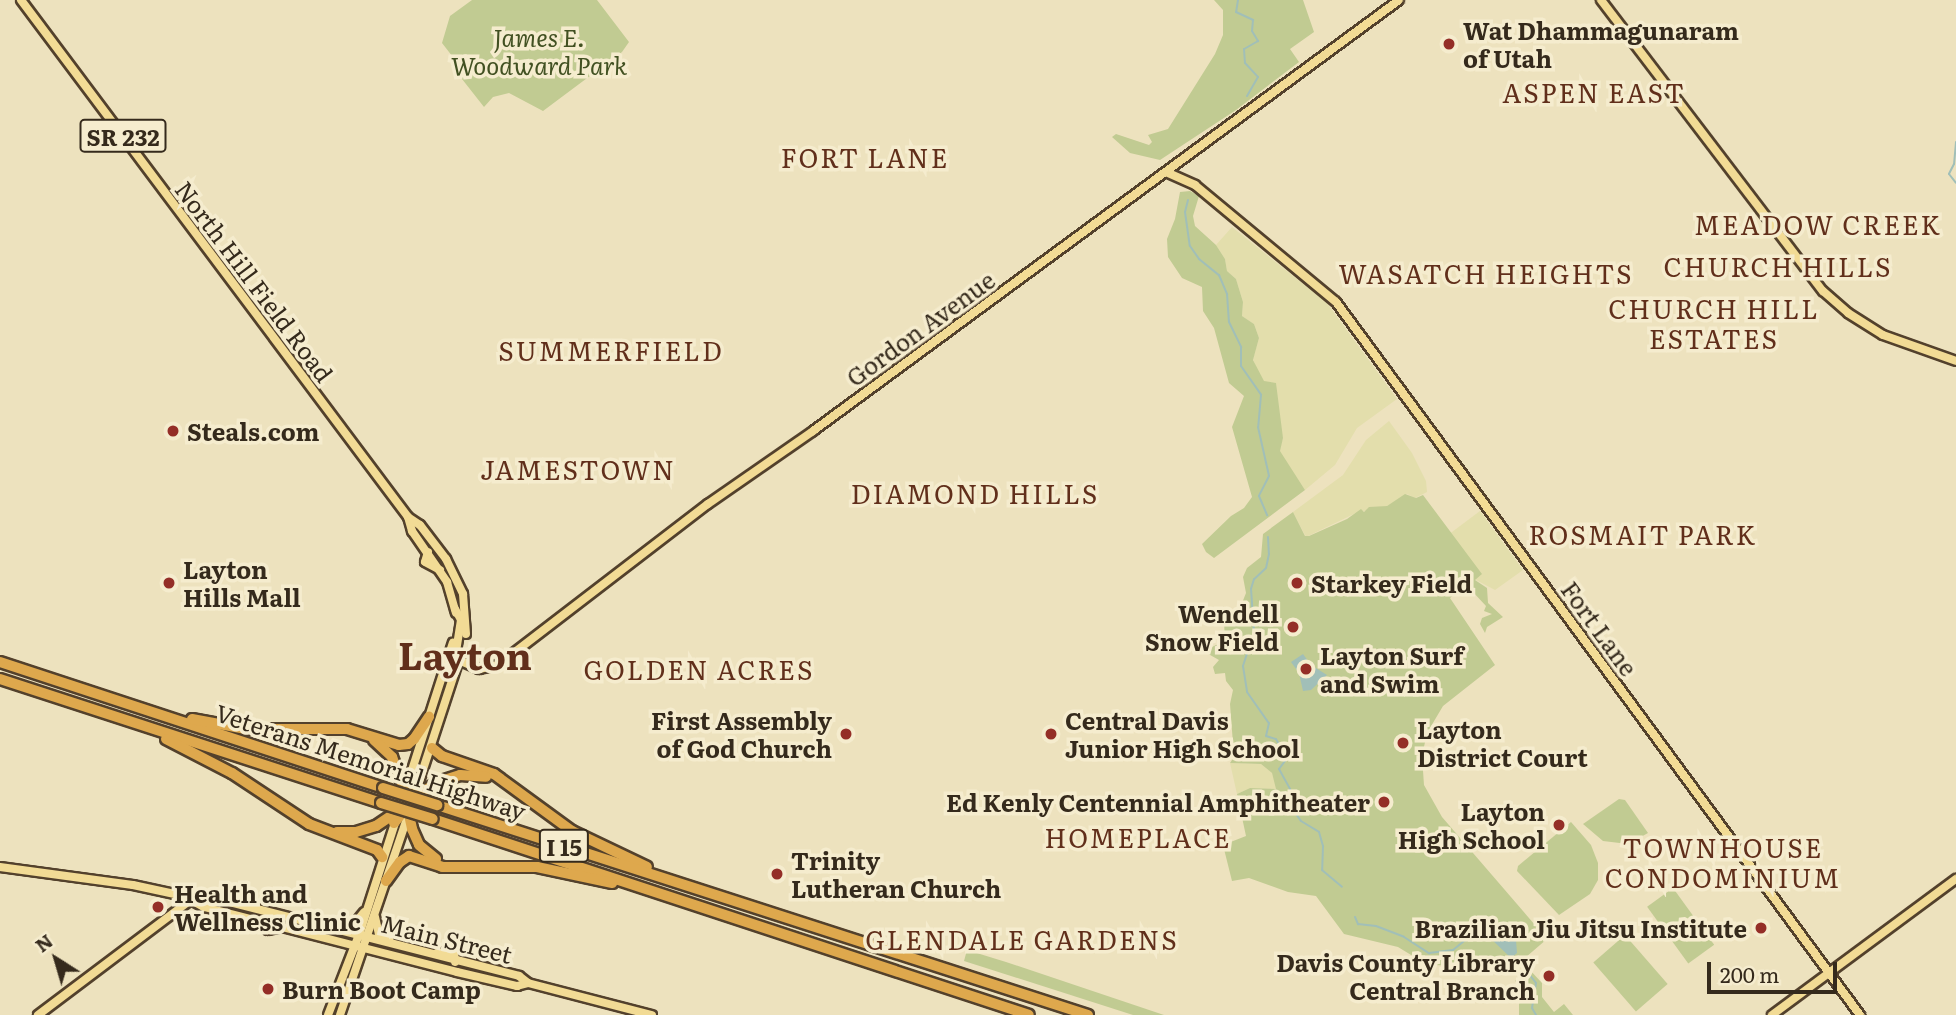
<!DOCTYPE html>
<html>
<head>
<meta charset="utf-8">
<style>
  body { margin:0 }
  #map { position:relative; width:1956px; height:1015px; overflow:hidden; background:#ede2be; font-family:Literata,serif }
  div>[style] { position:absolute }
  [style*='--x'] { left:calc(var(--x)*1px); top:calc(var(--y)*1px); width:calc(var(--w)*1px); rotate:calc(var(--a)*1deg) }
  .farmland>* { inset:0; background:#e3deac }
  .green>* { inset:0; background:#c1cb92; transform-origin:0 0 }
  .water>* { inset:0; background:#a1bfb8 }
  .stream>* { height:2px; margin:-1px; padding:0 1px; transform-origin:1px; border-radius:1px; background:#a1bfb8 }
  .roads { filter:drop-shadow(2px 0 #53412c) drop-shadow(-2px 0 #53412c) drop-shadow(0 2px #53412c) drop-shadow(0 -2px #53412c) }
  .major>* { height:8px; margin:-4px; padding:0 4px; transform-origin:4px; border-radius:4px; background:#f2db95 }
  .highway>* { height:10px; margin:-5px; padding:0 5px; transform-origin:5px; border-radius:5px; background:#dea84d }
  .bridges { filter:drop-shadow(2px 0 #53412c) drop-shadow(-2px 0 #53412c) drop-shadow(0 2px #53412c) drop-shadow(0 -2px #53412c) }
  .highway-bridge>* { height:10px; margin:-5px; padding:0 5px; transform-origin:5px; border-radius:5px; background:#dea84d }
  .dots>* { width:19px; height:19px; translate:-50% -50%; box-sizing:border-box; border:4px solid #f5ecce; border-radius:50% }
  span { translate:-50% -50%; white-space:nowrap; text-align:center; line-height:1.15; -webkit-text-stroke:7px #f5ecce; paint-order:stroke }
  .shield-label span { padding:2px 5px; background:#f5ecce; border:2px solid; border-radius:5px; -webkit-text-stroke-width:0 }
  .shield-label { font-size:23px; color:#352a1c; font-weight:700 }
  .poi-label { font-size:24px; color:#352a1c; font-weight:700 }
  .left { translate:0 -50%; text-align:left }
  .right { translate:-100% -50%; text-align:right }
  .park-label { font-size:24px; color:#425122; font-style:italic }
  .street-label { font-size:24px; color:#352a1c }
  .neighbourhood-label { font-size:26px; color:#612f1b; letter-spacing:2px }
  .town-label { font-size:38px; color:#612f1b; font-weight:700 }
  .north { position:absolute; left:21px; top:924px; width:70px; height:70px; -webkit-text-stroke:5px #f5ecce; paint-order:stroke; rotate:323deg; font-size:19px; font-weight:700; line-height:28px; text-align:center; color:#352a1c }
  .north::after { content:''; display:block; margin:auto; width:24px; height:32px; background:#352a1c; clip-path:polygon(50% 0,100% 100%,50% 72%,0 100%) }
  .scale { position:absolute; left:1707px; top:962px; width:130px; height:32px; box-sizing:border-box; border:4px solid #352a1c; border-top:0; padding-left:9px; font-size:21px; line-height:24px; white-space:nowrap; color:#352a1c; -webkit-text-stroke:5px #f5ecce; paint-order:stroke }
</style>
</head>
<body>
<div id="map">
  <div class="farmland">
    <i style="clip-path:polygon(1232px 227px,1327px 303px,1397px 399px,1357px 428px,1335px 465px,1305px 490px,1279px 451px,1283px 438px,1253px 359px,1259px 338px,1254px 324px,1242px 316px,1243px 302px,1236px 279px,1227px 271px,1225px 259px,1216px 245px)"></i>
    <i style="clip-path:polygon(1389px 421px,1412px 453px,1426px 481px,1427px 492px,1415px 498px,1407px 494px,1387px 506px,1356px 513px,1306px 537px,1293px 512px,1343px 475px,1366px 440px)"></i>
    <i style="clip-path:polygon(1480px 511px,1523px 570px,1495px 590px,1476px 580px,1444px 538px)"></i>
    <i style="clip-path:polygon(1230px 763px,1261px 764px,1272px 773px,1277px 789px,1250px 788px,1237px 794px)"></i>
  </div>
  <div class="green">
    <i style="clip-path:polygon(472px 0,597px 0,629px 42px,622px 52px,543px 111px,509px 93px,493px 97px,484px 107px,451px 65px,456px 61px,442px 43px,450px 16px)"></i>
    <i style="clip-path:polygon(1214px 0,1303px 0,1314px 32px,1290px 49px,1299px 62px,1236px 110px,1160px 160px,1130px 153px,1112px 137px,1116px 134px,1149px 145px,1152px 142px,1148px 135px,1168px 129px,1215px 54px,1223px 35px,1223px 10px)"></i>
    <i style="clip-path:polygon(1190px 191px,1199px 196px,1193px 216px,1195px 226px,1216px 245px,1225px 259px,1227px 271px,1236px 279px,1243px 302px,1242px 316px,1254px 324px,1259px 338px,1253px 360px,1264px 381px,1276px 383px,1283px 438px,1280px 451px,1305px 490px,1214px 558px,1206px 552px,1202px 544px,1231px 516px,1244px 508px,1252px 497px,1232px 427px,1244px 396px,1229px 383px,1214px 328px,1203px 311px,1202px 287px,1182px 278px,1168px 257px,1167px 239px,1175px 219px,1180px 192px)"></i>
    <i style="clip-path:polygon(1405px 494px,1416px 498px,1423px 495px,1482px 574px,1475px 580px,1487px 588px,1488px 603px,1503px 617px,1487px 627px,1485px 633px,1480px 624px,1482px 618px,1492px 614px,1484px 611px,1486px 606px,1472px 591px,1470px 582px,1450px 598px,1495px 665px,1443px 706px,1427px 733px,1422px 756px,1424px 785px,1442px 817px,1547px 939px,1506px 974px,1484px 961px,1461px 966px,1433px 965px,1421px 961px,1398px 947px,1344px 934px,1316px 896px,1288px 892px,1249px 878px,1232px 881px,1223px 845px,1246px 836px,1237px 794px,1250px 788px,1276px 789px,1272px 773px,1261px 764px,1230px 763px,1234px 757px,1230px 704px,1233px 690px,1226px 681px,1225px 673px,1215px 674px,1213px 667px,1219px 660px,1203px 651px,1225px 641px,1224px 622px,1230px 615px,1237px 613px,1242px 603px,1246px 593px,1243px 577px,1247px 568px,1261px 557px,1263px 534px,1293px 512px,1305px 536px,1309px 536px,1347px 519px,1361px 509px,1364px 512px,1369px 507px,1387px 506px)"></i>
    <i style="clip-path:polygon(1619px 799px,1625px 800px,1648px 833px,1628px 844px,1603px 841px,1583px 824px)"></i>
    <i style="clip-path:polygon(1571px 822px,1591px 845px,1598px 863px,1598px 880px,1590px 894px,1559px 915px,1517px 871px,1518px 866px)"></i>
    <i style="left:1673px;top:888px;width:70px;height:32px;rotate:54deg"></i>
    <i style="left:1625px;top:935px;width:65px;height:42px;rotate:49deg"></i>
    <i style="clip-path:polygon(967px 950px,1006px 962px,1164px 1015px,1133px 1015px,964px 961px)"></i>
    <i style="clip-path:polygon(1528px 968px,1542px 983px,1542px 997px,1554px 1012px,1564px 1004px,1573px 1015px,1519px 1015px,1519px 1004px,1527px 990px,1515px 981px)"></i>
  </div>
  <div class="water">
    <i style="clip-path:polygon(1303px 654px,1311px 665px,1327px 675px,1311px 690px,1303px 691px,1299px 673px,1291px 662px)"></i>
    <i style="clip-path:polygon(1487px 922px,1508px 931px,1516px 940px,1517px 953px,1511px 958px,1488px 936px,1463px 942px,1473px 933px,1473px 928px)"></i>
  </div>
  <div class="stream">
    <i style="--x:1238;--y:0;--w:12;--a:99"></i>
    <i style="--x:1236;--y:12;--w:19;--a:25"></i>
    <i style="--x:1253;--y:20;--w:11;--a:95"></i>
    <i style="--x:1252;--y:31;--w:12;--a:59"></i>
    <i style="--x:1258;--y:41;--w:16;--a:150"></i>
    <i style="--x:1244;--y:49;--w:14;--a:86"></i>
    <i style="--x:1245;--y:63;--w:19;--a:47"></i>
    <i style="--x:1258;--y:77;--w:22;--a:120"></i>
    <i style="--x:1956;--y:142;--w:22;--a:95"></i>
    <i style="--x:1954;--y:164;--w:11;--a:117"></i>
    <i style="--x:1949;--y:174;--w:11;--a:52"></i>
    <i style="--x:1188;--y:200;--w:12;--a:104"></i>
    <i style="--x:1185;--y:212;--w:34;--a:82"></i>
    <i style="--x:1190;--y:246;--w:16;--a:55"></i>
    <i style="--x:1199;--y:259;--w:26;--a:39"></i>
    <i style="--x:1219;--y:275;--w:21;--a:67"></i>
    <i style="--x:1227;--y:294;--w:28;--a:86"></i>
    <i style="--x:1229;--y:322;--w:28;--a:64"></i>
    <i style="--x:1241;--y:347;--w:19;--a:90"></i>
    <i style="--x:1241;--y:366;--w:35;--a:55"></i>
    <i style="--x:1261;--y:395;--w:32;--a:95"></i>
    <i style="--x:1258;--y:427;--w:50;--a:77.3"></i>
    <i style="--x:1269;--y:476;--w:22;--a:117"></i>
    <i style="--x:1259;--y:496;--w:21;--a:67"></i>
    <i style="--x:1268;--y:537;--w:17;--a:87"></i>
    <i style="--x:1269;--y:554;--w:14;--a:102"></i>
    <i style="--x:1266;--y:568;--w:16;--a:137"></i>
    <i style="--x:1254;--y:579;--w:10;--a:107"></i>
    <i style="--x:1251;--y:589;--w:43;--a:86"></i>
    <i style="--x:1254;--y:632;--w:36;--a:108"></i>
    <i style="--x:1243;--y:666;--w:26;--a:81"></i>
    <i style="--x:1247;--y:692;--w:38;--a:55"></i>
    <i style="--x:1269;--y:723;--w:13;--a:103"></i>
    <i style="--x:1266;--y:736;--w:10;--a:17"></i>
    <i style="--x:1276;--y:739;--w:18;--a:61"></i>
    <i style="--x:1285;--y:755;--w:6;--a:90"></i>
    <i style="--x:1285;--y:761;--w:10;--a:127"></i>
    <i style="--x:1279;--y:769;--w:23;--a:61"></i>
    <i style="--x:1290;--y:789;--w:14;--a:98"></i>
    <i style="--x:1288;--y:803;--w:22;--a:54"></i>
    <i style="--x:1301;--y:821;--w:21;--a:31"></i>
    <i style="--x:1319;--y:832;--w:15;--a:74"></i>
    <i style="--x:1323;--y:846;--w:24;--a:92"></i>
    <i style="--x:1322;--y:870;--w:26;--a:40"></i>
    <i style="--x:1355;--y:917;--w:8;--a:67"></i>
    <i style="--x:1358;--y:924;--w:18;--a:6"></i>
    <i style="--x:1376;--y:926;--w:30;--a:21"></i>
    <i style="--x:1404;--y:937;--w:30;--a:33"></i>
    <i style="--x:1429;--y:953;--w:24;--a:-7"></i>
    <i style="--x:1453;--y:950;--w:13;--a:-39"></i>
    <i style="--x:1529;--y:974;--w:11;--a:52"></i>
    <i style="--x:1536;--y:983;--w:25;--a:99"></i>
    <i style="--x:1532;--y:1008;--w:8;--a:60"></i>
  </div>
  <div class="roads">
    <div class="major">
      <i style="--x:21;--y:0;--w:646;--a:53.18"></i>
      <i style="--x:408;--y:517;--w:14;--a:34"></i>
      <i style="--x:420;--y:525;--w:43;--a:52.6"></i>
      <i style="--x:446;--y:559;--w:39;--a:64"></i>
      <i style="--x:463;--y:594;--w:40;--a:85.7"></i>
      <i style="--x:1601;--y:0;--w:366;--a:52.7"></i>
      <i style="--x:1823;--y:291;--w:33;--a:41"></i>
      <i style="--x:1848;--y:313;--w:41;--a:32.2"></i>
      <i style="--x:1883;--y:335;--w:77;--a:19.6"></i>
      <i style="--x:1166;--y:172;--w:32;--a:24"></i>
      <i style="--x:1195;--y:185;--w:183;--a:39.7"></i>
      <i style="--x:1336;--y:302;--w:885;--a:53.69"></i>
      <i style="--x:408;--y:517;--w:15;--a:74"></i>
      <i style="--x:412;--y:531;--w:62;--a:55.5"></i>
      <i style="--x:447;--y:582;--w:32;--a:74"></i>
      <i style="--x:428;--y:552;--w:10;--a:107"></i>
      <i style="--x:425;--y:562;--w:17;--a:28"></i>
      <i style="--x:455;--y:609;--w:13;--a:61"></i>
      <i style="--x:461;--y:620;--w:33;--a:99"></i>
      <i style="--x:456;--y:653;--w:9;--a:58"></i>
      <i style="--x:461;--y:661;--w:20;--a:24"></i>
      <i style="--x:479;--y:669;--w:19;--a:-12"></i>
      <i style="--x:498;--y:665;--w:265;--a:-37.5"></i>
      <i style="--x:708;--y:504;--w:128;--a:-34.8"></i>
      <i style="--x:813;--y:431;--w:727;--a:-36.33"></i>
      <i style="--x:413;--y:800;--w:151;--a:-71.9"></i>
      <i style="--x:0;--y:867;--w:134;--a:7.7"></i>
      <i style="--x:133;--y:885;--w:52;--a:12.2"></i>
      <i style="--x:184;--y:896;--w:23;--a:29"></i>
      <i style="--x:204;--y:907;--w:261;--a:14.4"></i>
      <i style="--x:457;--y:972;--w:62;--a:13.1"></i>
      <i style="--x:517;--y:986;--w:11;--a:-15"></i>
      <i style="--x:192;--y:899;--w:18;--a:-6"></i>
      <i style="--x:210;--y:897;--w:319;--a:14.3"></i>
      <i style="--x:519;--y:976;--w:11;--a:38"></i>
      <i style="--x:528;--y:983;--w:128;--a:14.5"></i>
      <i style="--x:375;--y:917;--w:17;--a:77"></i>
      <i style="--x:379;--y:934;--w:12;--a:31"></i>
      <i style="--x:264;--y:922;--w:9;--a:63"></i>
      <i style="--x:268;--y:930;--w:15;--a:-11"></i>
      <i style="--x:339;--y:928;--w:13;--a:-4"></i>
      <i style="--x:352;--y:927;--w:19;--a:-51"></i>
      <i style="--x:437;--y:953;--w:17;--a:-3"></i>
      <i style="--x:454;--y:952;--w:10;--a:84"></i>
      <i style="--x:38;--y:1015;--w:193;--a:-37"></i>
      <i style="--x:328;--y:1015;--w:89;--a:-68.9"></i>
      <i style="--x:360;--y:932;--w:304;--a:-72.2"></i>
      <i style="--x:340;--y:1015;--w:214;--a:-71.2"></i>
      <i style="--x:1772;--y:1015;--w:229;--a:-36.5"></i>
    </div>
    <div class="highway">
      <i style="--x:0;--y:662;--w:403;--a:18.2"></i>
      <i style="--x:0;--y:679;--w:401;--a:18"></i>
      <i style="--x:192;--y:719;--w:55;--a:10.5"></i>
      <i style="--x:246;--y:729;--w:101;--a:0"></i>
      <i style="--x:347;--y:729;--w:54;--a:17.1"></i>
      <i style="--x:399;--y:745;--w:9;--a:-6"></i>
      <i style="--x:408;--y:744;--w:8;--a:-40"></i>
      <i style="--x:414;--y:739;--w:27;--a:-56"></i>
      <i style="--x:166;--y:739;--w:74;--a:27.3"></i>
      <i style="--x:232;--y:773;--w:92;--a:33.5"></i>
      <i style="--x:309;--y:824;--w:73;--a:20.9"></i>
      <i style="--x:377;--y:850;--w:9;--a:54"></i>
      <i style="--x:374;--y:740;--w:25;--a:43"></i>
      <i style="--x:392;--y:757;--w:33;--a:69"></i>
      <i style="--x:432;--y:748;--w:13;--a:39"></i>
      <i style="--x:442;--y:756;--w:55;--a:19.1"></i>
      <i style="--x:494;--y:774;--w:97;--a:36.2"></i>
      <i style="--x:572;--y:831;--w:83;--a:25.6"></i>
      <i style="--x:408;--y:781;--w:24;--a:92"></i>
      <i style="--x:407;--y:805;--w:25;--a:78"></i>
      <i style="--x:412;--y:829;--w:17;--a:66"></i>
      <i style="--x:419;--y:845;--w:22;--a:39"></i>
      <i style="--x:437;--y:805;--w:684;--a:17.88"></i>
      <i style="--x:433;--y:819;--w:627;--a:18.2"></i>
      <i style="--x:394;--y:823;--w:32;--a:-51"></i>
      <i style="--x:414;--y:798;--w:29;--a:-34"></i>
      <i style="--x:438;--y:782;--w:23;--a:-18"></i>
      <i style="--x:460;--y:775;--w:26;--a:4"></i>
      <i style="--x:337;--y:832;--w:19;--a:0"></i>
      <i style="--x:356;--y:832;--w:21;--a:-17"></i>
      <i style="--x:376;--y:826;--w:25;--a:-34"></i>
      <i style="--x:386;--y:881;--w:24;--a:-54"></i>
      <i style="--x:400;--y:862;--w:11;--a:-34"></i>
      <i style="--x:409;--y:856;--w:35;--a:18"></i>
      <i style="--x:442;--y:867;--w:95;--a:0"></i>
      <i style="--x:537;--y:867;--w:77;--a:12"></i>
    </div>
  </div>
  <div class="bridges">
    <div class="highway-bridge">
      <i style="--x:383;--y:788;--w:57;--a:17.5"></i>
      <i style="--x:381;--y:803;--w:54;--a:17.1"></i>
    </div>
  </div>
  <div class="dots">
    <i style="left:1449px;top:44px;background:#942e27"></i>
    <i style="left:173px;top:431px;background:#942e27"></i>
    <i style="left:169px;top:583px;background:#942e27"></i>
    <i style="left:1297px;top:583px;background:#942e27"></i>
    <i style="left:1293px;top:627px;background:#942e27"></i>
    <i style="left:1306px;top:669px;background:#942e27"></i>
    <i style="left:846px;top:734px;background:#942e27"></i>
    <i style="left:1051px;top:734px;background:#942e27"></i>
    <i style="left:1403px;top:743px;background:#942e27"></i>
    <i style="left:1384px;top:802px;background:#942e27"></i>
    <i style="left:1559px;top:825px;background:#942e27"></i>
    <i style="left:777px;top:874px;background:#942e27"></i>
    <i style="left:158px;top:907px;background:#942e27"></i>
    <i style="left:1761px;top:928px;background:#942e27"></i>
    <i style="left:1549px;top:976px;background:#942e27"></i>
    <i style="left:268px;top:989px;background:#942e27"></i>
  </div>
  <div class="shield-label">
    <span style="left:123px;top:136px">SR 232</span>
    <span style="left:564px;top:846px">I 15</span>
  </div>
  <div class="poi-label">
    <span class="left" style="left:1463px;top:44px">Wat Dhammagunaram<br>of Utah</span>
    <span class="left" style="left:187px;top:431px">Steals.com</span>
    <span class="left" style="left:183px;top:583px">Layton<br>Hills Mall</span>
    <span class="left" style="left:1311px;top:583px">Starkey Field</span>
    <span class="right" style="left:1279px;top:627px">Wendell<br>Snow Field</span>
    <span class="left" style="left:1320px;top:669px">Layton Surf<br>and Swim</span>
    <span class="right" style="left:832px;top:734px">First Assembly<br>of God Church</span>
    <span class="left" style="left:1065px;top:734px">Central Davis<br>Junior High School</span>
    <span class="left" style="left:1417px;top:743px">Layton<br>District Court</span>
    <span class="right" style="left:1370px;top:802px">Ed Kenly Centennial Amphitheater</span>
    <span class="right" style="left:1545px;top:825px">Layton<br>High School</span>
    <span class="left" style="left:791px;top:874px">Trinity<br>Lutheran Church</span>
    <span class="left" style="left:174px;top:907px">Health and<br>Wellness Clinic</span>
    <span class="right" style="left:1747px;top:928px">Brazilian Jiu Jitsu Institute</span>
    <span class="right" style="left:1535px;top:976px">Davis County Library<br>Central Branch</span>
    <span class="left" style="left:282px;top:989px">Burn Boot Camp</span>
  </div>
  <div class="park-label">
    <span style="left:539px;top:51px">James E.<br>Woodward Park</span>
  </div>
  <div class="street-label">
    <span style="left:255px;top:281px;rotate:53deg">North Hill Field Road</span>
    <span style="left:920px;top:328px;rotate:-36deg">Gordon Avenue</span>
    <span style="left:1600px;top:628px;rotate:54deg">Fort Lane</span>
    <span style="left:371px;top:761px;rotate:18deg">Veterans Memorial Highway</span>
    <span style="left:447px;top:938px;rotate:14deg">Main Street</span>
  </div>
  <div class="neighbourhood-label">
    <span style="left:1594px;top:92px">ASPEN EAST</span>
    <span style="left:865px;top:157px">FORT LANE</span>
    <span style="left:1818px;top:224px">MEADOW CREEK</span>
    <span style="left:1778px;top:266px">CHURCH HILLS</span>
    <span style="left:1486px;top:273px">WASATCH HEIGHTS</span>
    <span style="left:1714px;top:323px">CHURCH HILL<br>ESTATES</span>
    <span style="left:611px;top:350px">SUMMERFIELD</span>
    <span style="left:578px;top:469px">JAMESTOWN</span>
    <span style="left:975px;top:493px">DIAMOND HILLS</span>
    <span style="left:1643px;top:534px">ROSMAIT PARK</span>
    <span style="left:699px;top:669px">GOLDEN ACRES</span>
    <span style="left:1138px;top:837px">HOMEPLACE</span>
    <span style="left:1723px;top:862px">TOWNHOUSE<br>CONDOMINIUM</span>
    <span style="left:1022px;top:939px">GLENDALE GARDENS</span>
  </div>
  <div class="town-label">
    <span style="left:465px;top:654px">Layton</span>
  </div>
  <div class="north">N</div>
  <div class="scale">200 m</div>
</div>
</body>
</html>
